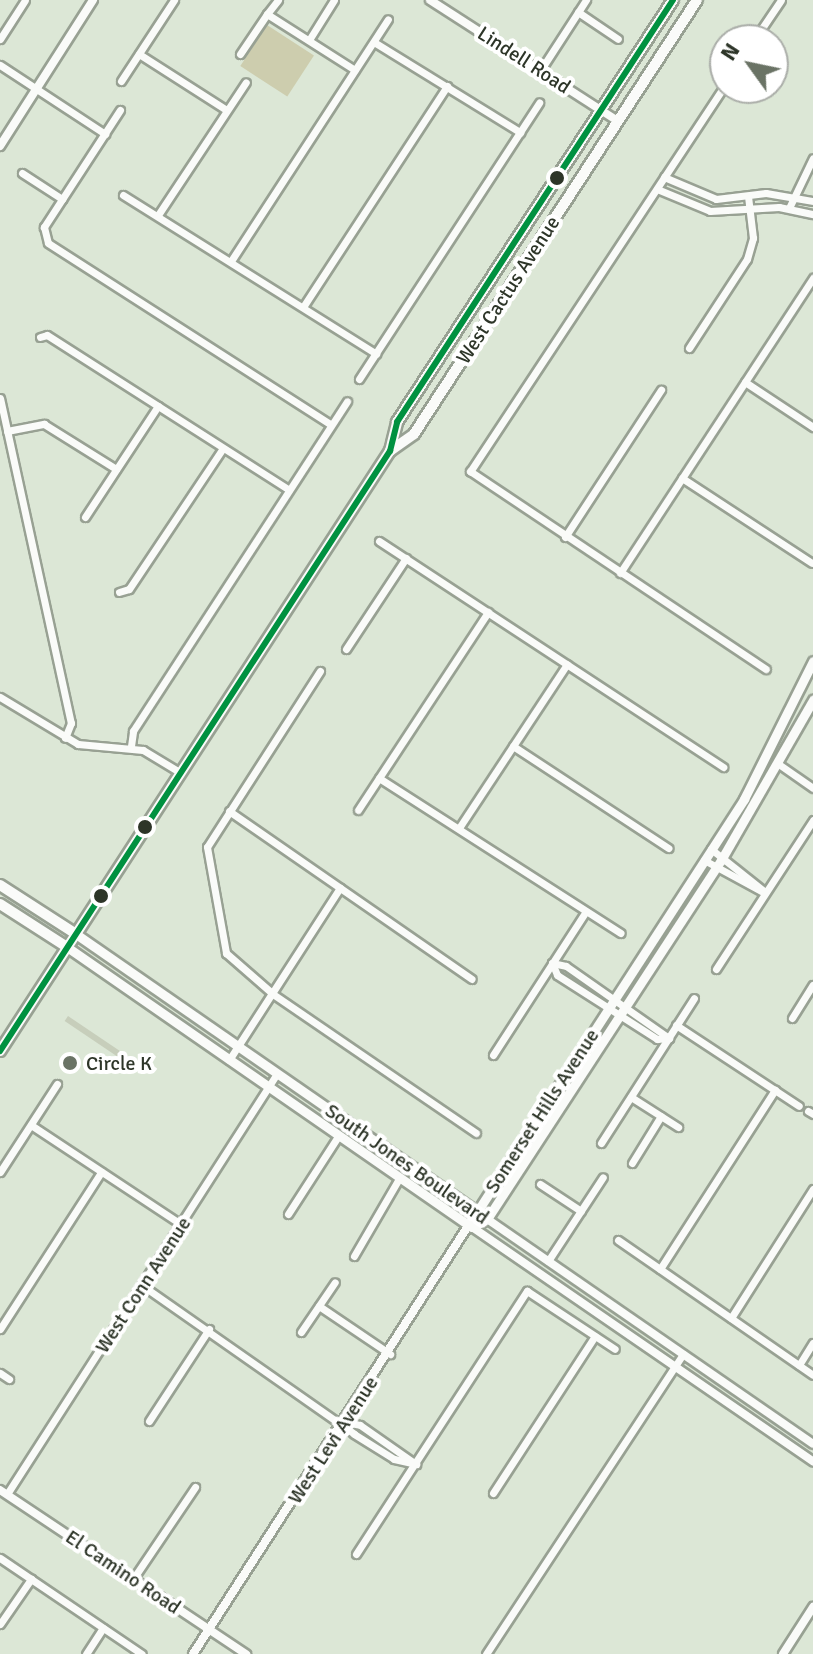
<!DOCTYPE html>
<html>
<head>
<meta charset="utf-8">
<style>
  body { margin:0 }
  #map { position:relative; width:813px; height:1654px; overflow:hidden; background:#dce7d6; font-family:Signika,sans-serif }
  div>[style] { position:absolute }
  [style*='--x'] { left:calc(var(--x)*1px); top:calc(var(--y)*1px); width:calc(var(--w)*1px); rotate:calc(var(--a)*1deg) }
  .green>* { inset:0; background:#cdcdae; transform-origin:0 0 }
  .building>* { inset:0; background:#c7cebb; transform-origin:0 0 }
  .roads { filter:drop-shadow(2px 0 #98a193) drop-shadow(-2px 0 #98a193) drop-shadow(0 2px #98a193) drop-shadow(0 -2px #98a193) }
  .minor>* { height:7px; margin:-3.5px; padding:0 3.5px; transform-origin:3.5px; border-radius:3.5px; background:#fafbf9 }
  .tertiary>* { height:8px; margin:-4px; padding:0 4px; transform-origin:4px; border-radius:4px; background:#fafbf9 }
  .secondary>* { height:9px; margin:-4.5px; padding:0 4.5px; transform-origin:4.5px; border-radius:4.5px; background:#fafbf9 }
  .primary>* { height:10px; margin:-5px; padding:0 5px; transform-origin:5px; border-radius:5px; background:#fafbf9 }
  .bus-1>* { height:6px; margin:-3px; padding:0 3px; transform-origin:3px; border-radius:3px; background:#009140 }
  .dots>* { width:22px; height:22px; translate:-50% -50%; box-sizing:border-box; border:4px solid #fff; border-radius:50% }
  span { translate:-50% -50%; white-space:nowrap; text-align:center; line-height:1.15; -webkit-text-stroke:8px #fff; paint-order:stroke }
  .street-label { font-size:20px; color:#2d3528 }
  .poi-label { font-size:20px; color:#2d3528 }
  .left { translate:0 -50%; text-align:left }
  .north { position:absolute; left:709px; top:24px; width:80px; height:80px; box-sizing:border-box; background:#fff; border:2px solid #abaea9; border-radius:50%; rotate:303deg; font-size:22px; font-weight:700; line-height:32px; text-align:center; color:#2d3528 }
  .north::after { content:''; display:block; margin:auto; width:28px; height:36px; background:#6a7365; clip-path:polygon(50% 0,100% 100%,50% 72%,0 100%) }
</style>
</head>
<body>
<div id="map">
  <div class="green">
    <i style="left:267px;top:25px;width:56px;height:49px;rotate:33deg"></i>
  </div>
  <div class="building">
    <i style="left:68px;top:1016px;width:68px;height:6px;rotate:34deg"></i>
  </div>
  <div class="roads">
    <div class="minor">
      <i style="--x:278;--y:0;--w:18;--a:128"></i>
      <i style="--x:267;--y:14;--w:104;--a:32.5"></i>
      <i style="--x:578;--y:12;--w:48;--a:34"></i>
      <i style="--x:0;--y:39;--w:46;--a:-57.3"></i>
      <i style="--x:309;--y:40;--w:47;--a:-58"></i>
      <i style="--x:754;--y:40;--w:48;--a:-56"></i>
      <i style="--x:374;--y:42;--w:172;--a:31.7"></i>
      <i style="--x:139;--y:54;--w:102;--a:32.6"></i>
      <i style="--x:240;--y:54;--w:48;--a:-56"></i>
      <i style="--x:0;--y:65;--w:126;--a:33.3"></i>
      <i style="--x:540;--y:71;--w:85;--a:-57.1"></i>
      <i style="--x:121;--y:81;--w:97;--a:-56.8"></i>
      <i style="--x:725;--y:85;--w:463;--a:123.4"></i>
      <i style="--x:470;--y:471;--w:356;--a:33.8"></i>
      <i style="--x:120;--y:110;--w:140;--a:123"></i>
      <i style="--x:44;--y:227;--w:16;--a:76"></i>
      <i style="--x:48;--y:243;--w:336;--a:32.7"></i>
      <i style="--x:22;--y:173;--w:48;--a:33"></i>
      <i style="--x:664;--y:177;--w:56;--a:22.9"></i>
      <i style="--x:716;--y:199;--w:50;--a:-6.8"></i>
      <i style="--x:766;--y:193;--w:48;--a:9.7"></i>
      <i style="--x:657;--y:189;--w:57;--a:22.5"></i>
      <i style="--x:710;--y:211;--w:69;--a:-3.3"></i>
      <i style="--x:779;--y:207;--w:35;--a:12"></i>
      <i style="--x:123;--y:195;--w:299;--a:32.1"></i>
      <i style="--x:789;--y:208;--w:55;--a:-64.4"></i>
      <i style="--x:158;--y:215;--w:159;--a:-56.5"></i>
      <i style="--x:231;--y:261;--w:288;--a:-57"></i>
      <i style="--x:303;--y:307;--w:264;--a:-56.9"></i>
      <i style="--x:40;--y:337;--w:7;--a:-16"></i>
      <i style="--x:47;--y:335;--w:287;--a:32.6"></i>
      <i style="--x:689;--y:348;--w:106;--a:-56.9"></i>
      <i style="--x:747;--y:259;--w:22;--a:-74"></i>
      <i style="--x:753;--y:238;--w:42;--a:-96.8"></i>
      <i style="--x:359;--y:379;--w:330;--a:-56.9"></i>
      <i style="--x:745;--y:382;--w:82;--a:33.5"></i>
      <i style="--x:0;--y:398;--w:333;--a:77.7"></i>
      <i style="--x:71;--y:723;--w:16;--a:112"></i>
      <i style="--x:7;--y:431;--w:38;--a:-11"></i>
      <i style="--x:44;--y:424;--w:85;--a:32"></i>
      <i style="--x:682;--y:478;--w:155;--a:33.2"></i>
      <i style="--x:85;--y:517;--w:133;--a:-56.7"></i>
      <i style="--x:565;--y:537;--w:176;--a:-56.9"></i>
      <i style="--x:379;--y:541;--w:412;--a:33.3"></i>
      <i style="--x:620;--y:573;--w:353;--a:-56.8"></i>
      <i style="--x:119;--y:592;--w:10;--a:-17"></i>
      <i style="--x:129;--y:589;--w:169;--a:-56.3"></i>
      <i style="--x:346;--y:649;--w:109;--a:-56.6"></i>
      <i style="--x:320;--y:671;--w:209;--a:122.7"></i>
      <i style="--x:207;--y:847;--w:108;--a:79.8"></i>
      <i style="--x:226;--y:953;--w:62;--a:41.1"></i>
      <i style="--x:273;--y:994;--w:246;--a:34.4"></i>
      <i style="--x:0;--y:697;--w:91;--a:31.1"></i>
      <i style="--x:78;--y:744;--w:65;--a:5.3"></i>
      <i style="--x:143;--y:750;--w:44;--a:31.2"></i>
      <i style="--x:131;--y:746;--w:15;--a:-82"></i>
      <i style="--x:133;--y:731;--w:393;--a:-57"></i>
      <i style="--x:513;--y:746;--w:186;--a:33.3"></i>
      <i style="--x:780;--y:765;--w:40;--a:34.9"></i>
      <i style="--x:379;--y:778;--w:287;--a:32.7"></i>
      <i style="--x:358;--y:810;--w:237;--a:-56.7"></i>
      <i style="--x:229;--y:811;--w:295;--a:34.7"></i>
      <i style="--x:459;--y:828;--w:196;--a:-56.6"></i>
      <i style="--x:711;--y:849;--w:69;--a:38.5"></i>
      <i style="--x:704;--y:860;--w:67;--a:28.5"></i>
      <i style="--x:552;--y:963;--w:13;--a:67"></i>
      <i style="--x:557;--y:975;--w:119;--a:32.6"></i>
      <i style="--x:657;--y:1039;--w:12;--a:-5"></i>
      <i style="--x:552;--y:963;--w:14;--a:12"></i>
      <i style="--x:566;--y:966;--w:126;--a:35"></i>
      <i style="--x:716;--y:969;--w:178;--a:-56.9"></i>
      <i style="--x:792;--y:1018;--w:39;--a:-58"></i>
      <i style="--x:676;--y:1025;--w:147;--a:33.4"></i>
      <i style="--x:493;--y:1055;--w:171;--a:-57.1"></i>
      <i style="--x:229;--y:1060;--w:205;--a:-57.2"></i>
      <i style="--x:631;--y:1097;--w:56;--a:32.6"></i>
      <i style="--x:808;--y:1111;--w:6;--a:31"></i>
      <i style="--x:31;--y:1125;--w:181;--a:33.5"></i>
      <i style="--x:601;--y:1143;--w:172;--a:-57.3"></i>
      <i style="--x:632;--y:1163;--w:55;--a:-58.3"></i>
      <i style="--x:0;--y:1172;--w:105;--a:-57.1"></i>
      <i style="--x:540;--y:1184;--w:49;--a:33.4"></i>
      <i style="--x:288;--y:1214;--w:94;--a:-57.2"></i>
      <i style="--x:618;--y:1240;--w:237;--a:34.7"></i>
      <i style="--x:354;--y:1256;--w:91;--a:-59.8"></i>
      <i style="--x:548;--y:1261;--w:100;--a:-56.8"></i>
      <i style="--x:660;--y:1269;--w:213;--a:-57.3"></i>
      <i style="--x:143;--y:1286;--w:258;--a:35"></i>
      <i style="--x:354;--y:1434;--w:47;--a:32"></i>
      <i style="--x:394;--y:1459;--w:23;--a:13"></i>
      <i style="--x:319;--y:1306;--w:86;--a:34.1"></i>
      <i style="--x:731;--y:1318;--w:153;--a:-57.6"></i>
      <i style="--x:0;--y:1329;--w:187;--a:-57.2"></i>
      <i style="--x:301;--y:1332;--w:60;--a:-55.8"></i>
      <i style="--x:799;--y:1365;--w:26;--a:-58"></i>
      <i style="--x:0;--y:1373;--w:11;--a:34"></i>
      <i style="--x:149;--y:1421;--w:110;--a:-56.9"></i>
      <i style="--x:345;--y:1422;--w:15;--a:11"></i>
      <i style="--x:360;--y:1425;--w:66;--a:35.1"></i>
      <i style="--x:493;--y:1493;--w:187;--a:-57"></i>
      <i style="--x:7;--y:1494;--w:499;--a:-57.3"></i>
      <i style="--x:356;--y:1554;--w:314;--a:-57"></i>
      <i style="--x:527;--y:1291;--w:105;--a:33.4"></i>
      <i style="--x:0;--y:1558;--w:171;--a:34.1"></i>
      <i style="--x:133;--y:1579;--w:111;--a:-56"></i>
      <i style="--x:0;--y:1624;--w:55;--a:-55.4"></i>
      <i style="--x:86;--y:1654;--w:31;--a:-57"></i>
      <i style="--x:486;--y:1654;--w:359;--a:-56.7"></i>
    </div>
    <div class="tertiary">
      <i style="--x:430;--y:0;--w:224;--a:32.8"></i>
      <i style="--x:0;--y:146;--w:173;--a:-57.5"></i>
      <i style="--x:472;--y:1227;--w:414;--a:34.5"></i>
      <i style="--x:0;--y:1490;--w:296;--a:33.7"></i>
      <i style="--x:193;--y:1654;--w:525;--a:-57.28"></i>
      <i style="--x:477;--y:1212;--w:408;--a:34.6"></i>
      <i style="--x:783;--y:1654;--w:56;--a:-57.4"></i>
    </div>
    <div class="secondary">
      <i style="--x:76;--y:934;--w:488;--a:34.7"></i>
      <i style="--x:477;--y:1212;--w:492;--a:-57.1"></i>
      <i style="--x:744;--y:799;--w:154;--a:-63.4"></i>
      <i style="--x:67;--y:947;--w:492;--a:34.7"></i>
      <i style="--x:472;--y:1227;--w:17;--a:-28"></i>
      <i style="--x:487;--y:1219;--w:429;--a:-56.9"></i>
      <i style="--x:721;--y:860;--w:185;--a:-60.1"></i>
    </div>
    <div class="primary">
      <i style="--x:390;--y:451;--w:29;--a:-35"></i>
      <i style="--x:414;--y:434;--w:518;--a:-56.89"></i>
      <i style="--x:0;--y:885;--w:90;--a:32.8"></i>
      <i style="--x:0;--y:904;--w:80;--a:32.7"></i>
      <i style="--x:0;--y:1051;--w:716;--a:-56.98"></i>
      <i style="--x:390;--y:451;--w:30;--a:-76"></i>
      <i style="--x:397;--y:422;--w:504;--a:-56.81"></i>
    </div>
  </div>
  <div class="bus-1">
    <i style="--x:0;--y:1051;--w:716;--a:-56.98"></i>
    <i style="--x:390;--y:451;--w:30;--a:-76"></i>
    <i style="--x:397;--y:422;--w:504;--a:-56.81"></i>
  </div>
  <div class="dots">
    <i style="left:557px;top:178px;background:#2d3528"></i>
    <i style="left:145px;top:827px;background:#2d3528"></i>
    <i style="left:101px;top:896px;background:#2d3528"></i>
    <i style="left:70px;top:1063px;background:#6a7365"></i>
  </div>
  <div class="street-label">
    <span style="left:524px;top:60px;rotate:33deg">Lindell Road</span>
    <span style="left:508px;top:290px;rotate:-57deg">West Cactus Avenue</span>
    <span style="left:542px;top:1111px;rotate:-57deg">Somerset Hills Avenue</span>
    <span style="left:407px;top:1164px;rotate:35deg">South Jones Boulevard</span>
    <span style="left:143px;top:1285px;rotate:-57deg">West Conn Avenue</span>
    <span style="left:333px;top:1440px;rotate:-57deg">West Levi Avenue</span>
    <span style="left:123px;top:1572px;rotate:34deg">El Camino Road</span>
  </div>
  <div class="poi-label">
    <span class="left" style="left:86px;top:1063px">Circle K</span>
  </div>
  <div class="north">N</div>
</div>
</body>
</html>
